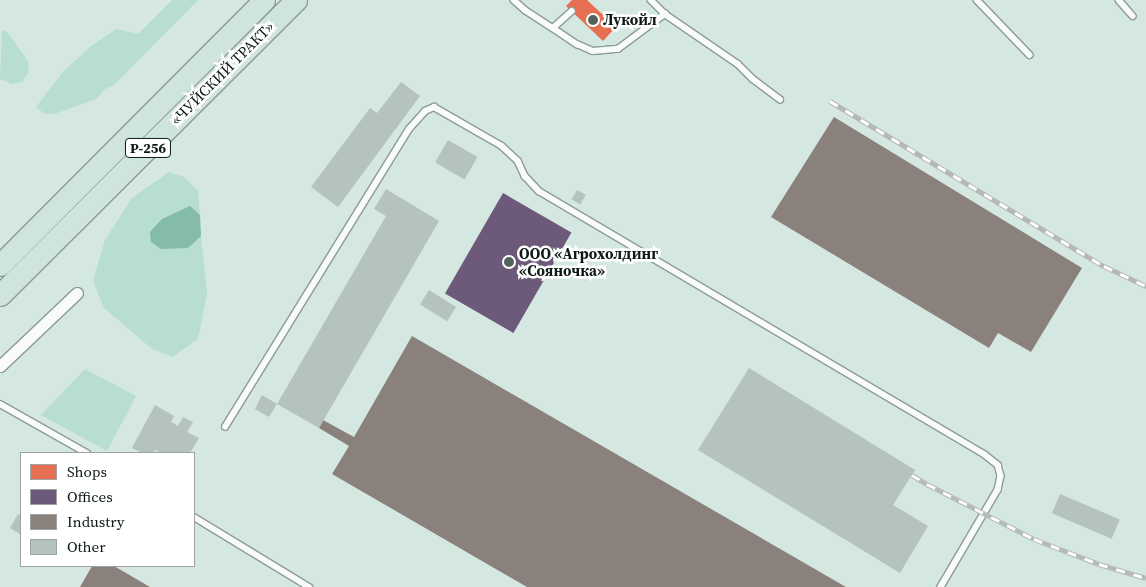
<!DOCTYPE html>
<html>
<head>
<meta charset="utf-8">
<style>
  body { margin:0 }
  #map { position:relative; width:1146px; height:587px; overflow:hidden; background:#d4e7e0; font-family:"Source Serif 4",serif }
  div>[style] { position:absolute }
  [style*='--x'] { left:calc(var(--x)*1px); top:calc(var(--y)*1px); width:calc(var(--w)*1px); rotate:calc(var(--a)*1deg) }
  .green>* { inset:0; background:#b7ded0 }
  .water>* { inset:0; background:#84bba9 }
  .shops>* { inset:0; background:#e76f51 }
  .offices>* { inset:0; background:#6d597a; transform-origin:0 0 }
  .industry>* { inset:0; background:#8a817c }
  .building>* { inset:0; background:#b4c3be; transform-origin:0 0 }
  .roads { filter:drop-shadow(1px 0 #8c9b95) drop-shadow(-1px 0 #8c9b95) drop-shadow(0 1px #8c9b95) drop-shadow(0 -1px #8c9b95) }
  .lane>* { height:5.5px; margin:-2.75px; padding:0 2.75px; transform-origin:2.75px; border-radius:2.75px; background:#f9fbfa }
  .street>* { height:11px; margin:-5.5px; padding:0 5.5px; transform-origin:5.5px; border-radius:5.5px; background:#f9fbfa }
  .highway>* { height:21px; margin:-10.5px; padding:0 10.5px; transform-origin:10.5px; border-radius:10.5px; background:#cfe4de }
  .rail>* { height:5px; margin-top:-2.5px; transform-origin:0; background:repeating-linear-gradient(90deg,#fff 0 9px,#b4b9b7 0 18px); box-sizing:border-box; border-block:1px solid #b4b9b7 }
  .dots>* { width:14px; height:14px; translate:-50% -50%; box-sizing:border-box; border:2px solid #fff; border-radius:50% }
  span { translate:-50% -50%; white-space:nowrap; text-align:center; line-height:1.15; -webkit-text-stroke:5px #fff; paint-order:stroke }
  .shield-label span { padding:1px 4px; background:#fff; border:1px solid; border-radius:4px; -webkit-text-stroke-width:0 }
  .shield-label { font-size:14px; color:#0d1a16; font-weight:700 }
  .poi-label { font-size:15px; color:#0d1a16; font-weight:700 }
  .left { translate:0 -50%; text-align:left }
  .street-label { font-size:15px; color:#0d1a16 }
  .legend { position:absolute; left:20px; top:452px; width:175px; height:115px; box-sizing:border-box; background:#fff; border:1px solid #9ea3a2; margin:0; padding:6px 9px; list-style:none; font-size:15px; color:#0d1a16 }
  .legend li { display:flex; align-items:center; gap:10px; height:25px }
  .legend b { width:25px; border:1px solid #9ea3a2 }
</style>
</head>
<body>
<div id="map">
  <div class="green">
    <i style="clip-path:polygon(172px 0,198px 0,115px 84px,105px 89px,96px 99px,54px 114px,45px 114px,36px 107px,62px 73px,90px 47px,116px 29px,138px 34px)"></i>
    <i style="clip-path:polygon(2px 30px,8px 33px,28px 61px,29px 72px,22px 82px,12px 84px,0 79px)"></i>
    <i style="clip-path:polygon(169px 172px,184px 177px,198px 191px,200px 215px,190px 206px,188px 248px,201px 236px,207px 293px,198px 339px,172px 357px,151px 348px,104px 308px,93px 281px,105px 240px,132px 198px)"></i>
    <i style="clip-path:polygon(85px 369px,136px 396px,107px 451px,41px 415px)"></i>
  </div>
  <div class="water">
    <i style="clip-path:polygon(190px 206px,200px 215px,201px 236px,188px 248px,161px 249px,151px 242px,150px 232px,162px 219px)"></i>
  </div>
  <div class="shops">
    <i style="clip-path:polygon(572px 0,587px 0,616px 27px,603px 41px,566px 6px)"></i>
  </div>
  <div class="offices">
    <i style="left:503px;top:193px;width:79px;height:116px;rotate:30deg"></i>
  </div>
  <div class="industry">
    <i style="clip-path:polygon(834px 117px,1082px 268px,1031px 352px,998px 333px,989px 348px,771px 217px)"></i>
    <i style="clip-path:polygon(412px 336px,846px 587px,527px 587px,332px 474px,349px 446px,319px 428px,323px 420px,354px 437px)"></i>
    <i style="clip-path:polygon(92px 566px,114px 566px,150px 587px,80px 587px)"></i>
  </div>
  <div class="building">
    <i style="clip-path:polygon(401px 82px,420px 96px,338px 207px,311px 187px,370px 108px,377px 113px)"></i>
    <i style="left:448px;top:140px;width:34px;height:26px;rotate:30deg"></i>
    <i style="clip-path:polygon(386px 189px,439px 221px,319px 428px,277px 404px,269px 417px,255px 409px,262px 395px,277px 404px,386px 216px,374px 209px)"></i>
    <i style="left:577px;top:190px;width:10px;height:11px;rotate:29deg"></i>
    <i style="left:429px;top:290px;width:32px;height:17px;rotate:32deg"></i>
    <i style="clip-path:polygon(749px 368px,915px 470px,893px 505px,928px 526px,900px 573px,698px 450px)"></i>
    <i style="clip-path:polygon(155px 405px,174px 416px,171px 422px,178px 426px,183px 417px,193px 422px,187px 432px,199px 438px,190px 453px,161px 453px,155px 450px,153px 453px,142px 453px,132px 448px)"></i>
    <i style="left:1060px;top:494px;width:65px;height:21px;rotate:23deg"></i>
    <i style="clip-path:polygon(18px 514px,21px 515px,21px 535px,10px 528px)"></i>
  </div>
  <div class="roads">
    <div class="lane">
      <i style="--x:514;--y:0;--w:15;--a:42"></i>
      <i style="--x:525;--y:10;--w:33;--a:33"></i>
      <i style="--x:553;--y:28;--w:25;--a:-42"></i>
      <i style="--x:651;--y:0;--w:20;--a:45"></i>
      <i style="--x:977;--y:0;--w:76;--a:46.1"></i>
      <i style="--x:1119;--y:0;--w:21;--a:49"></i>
      <i style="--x:553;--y:28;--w:29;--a:34"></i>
      <i style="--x:577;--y:44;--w:17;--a:24"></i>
      <i style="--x:593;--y:51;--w:25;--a:-5"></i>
      <i style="--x:618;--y:49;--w:59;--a:-36.7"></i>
      <i style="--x:665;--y:14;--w:88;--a:34.4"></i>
      <i style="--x:738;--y:64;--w:21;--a:45"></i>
      <i style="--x:753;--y:79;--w:34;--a:37"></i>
      <i style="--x:0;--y:404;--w:100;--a:29.4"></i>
      <i style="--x:225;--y:427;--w:350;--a:-58.3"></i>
      <i style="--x:409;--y:129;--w:24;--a:-48"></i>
      <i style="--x:425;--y:111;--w:10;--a:-24"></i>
      <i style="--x:434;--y:107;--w:78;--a:29.8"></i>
      <i style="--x:502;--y:146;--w:22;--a:43"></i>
      <i style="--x:518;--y:161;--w:17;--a:65"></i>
      <i style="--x:525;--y:176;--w:21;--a:47"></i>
      <i style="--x:539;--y:191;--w:517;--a:30.58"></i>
      <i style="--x:984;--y:454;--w:18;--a:38"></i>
      <i style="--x:998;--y:465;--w:11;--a:75"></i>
      <i style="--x:1001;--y:476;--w:14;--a:102"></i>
      <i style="--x:998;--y:490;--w:113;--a:120.4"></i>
      <i style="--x:194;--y:517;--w:135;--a:31.3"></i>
    </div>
    <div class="street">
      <i style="--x:0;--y:366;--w:106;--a:-43.5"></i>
    </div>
    <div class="highway">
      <i style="--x:0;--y:265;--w:374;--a:-45.1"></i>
      <i style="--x:0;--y:295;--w:418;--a:-44.9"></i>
    </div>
  </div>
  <div class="rail">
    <i style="--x:830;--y:101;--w:320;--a:31.1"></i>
    <i style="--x:1104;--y:266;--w:47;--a:25.5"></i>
    <i style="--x:912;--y:475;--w:17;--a:31"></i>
    <i style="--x:927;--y:484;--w:120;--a:27.2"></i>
    <i style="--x:1034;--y:539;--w:70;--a:21"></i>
    <i style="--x:1099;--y:564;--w:49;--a:16.6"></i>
  </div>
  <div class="dots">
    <i style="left:593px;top:20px;background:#53625d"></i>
    <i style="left:509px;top:262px;background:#53625d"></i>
  </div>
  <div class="shield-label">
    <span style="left:148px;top:148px">Р-256</span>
  </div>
  <div class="poi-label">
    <span class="left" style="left:603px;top:20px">Лукойл</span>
    <span class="left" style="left:519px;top:262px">ООО «Агрохолдинг<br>«Сояночка»</span>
  </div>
  <div class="street-label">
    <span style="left:222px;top:73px;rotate:-45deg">«ЧУЙСКИЙ ТРАКТ»</span>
  </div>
  <ul class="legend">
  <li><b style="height:14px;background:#e76f51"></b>Shops</li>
  <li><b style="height:14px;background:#6d597a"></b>Offices</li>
  <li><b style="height:14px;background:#8a817c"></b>Industry</li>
  <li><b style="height:14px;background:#b4c3be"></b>Other</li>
  </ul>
</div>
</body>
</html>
